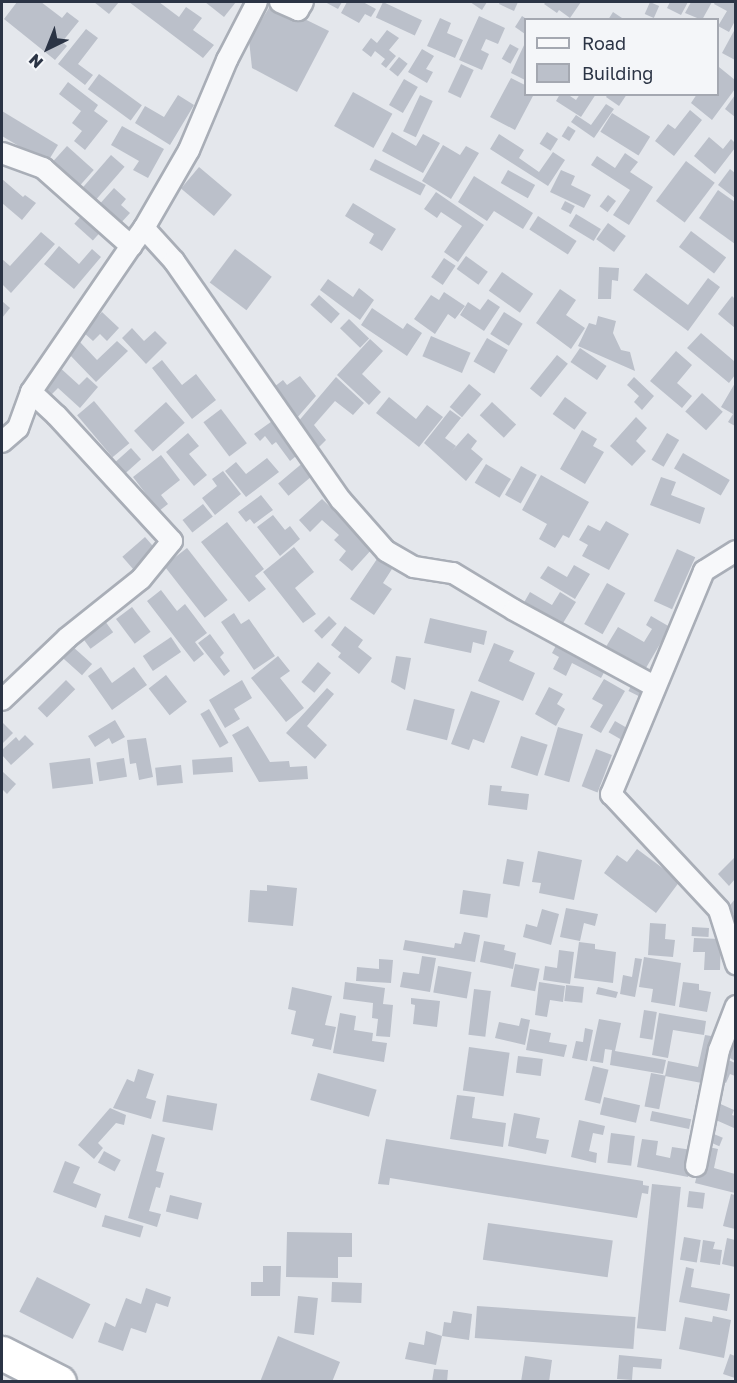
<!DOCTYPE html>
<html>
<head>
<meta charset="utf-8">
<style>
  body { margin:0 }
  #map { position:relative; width:737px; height:1383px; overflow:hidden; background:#e4e7ec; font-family:"Golos Text",sans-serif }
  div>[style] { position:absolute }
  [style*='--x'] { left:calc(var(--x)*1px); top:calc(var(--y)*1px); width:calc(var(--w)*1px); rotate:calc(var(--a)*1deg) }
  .building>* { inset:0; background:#bbc0ca; transform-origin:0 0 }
  .roads { filter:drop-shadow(2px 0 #a9aeb7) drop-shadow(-2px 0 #a9aeb7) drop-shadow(0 2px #a9aeb7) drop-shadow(0 -2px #a9aeb7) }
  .street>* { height:20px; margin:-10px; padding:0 10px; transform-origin:10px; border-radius:10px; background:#f7f8fa }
  .highway>* { height:33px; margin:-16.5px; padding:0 16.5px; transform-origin:16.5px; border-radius:16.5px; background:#fff }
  span { translate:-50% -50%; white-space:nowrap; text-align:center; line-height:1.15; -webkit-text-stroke:4.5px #f4f6f9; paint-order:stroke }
  .frame { position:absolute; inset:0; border:3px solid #2b3445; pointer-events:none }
  .legend { position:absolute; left:524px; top:18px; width:195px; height:78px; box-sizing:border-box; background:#f4f6f9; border:2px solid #a4a8b1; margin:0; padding:8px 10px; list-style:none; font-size:18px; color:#2b3445 }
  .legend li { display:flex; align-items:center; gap:12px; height:30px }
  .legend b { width:30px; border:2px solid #a4a8b1 }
  .north { position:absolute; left:18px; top:18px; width:60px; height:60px; -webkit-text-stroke:4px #f4f6f9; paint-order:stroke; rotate:223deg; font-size:16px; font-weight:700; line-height:24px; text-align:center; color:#2b3445 }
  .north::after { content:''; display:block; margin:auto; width:21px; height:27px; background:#2b3445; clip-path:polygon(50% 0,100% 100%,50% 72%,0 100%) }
</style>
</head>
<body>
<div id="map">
  <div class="building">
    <i style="clip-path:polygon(17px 2px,41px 2px,62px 18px,67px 12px,79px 21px,62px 42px,67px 46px,55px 60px,4px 19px)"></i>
    <i style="clip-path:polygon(94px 2px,119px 2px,109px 14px)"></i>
    <i style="clip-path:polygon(129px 2px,159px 2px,179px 17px,186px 7px,202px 18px,193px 30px,214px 45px,203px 58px)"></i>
    <i style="clip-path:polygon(205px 2px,236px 2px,224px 17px)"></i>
    <i style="clip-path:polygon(325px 2px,342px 2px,338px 9px)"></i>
    <i style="clip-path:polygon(347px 2px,363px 2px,376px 9px,371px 17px,365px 14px,359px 23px,341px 13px)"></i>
    <i style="left:383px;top:2px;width:43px;height:17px;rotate:25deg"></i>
    <i style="clip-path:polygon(470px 2px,487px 2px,482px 10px)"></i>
    <i style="clip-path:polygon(500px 2px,518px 2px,514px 11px,499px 4px)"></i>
    <i style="clip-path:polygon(546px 2px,581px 2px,570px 18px,559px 10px,557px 13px,544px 4px)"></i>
    <i style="left:650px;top:2px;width:10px;height:13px;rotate:24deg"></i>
    <i style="clip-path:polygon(670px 2px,688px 2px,681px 15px,667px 8px)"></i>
    <i style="clip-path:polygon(691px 2px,712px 2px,702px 20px,685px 13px)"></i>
    <i style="clip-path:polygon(715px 2px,735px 2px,735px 21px,729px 32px,718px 26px,727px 11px,714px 4px)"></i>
    <i style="clip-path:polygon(272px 3px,329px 31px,297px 92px,252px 68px,249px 40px)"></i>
    <i style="clip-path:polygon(613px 12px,625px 20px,608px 20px)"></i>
    <i style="clip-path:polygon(479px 16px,505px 28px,498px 44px,486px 39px,481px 50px,489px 54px,482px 70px,459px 60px)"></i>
    <i style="clip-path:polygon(522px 16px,525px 18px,525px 34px,515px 27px)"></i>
    <i style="clip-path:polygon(440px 18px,451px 23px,447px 33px,463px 40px,455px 58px,427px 46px)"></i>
    <i style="clip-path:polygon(86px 29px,98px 38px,78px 64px,93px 75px,85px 85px,58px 64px)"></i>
    <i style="clip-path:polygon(735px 29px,735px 60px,722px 53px)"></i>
    <i style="clip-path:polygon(387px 30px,399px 38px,389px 50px,396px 56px,386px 68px,381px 64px,385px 59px,375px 51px,371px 57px,362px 50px,371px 38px,377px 43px)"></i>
    <i style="clip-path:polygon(525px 43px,525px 80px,511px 73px)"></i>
    <i style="left:510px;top:44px;width:10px;height:17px;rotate:29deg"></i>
    <i style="clip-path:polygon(422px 49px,434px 56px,426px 69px,433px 72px,427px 83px,408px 72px)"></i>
    <i style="left:399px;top:57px;width:11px;height:16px;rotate:38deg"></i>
    <i style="left:461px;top:64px;width:14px;height:31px;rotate:25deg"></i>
    <i style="clip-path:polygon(719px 67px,735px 80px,735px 89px,712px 120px,691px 103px,697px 94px,718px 94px)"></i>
    <i style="left:99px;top:74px;width:53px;height:19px;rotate:36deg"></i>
    <i style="clip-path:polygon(511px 78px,525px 85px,525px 94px,534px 94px,515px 130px,490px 117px)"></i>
    <i style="left:404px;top:79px;width:16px;height:30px;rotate:30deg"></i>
    <i style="clip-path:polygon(68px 82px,98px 105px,94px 111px,108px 121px,85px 150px,74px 141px,82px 131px,72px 123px,81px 111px,59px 94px)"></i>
    <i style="left:353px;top:92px;width:45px;height:39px;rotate:29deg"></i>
    <i style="clip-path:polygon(560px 94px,567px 94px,576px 100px,580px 94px,596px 94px,581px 117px,556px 101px)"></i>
    <i style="clip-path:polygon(608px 94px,627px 94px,619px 106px,606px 97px)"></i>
    <i style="clip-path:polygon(178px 95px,194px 105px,170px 145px,135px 123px,145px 106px,164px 117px)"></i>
    <i style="left:420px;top:95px;width:14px;height:40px;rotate:25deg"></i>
    <i style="clip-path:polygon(735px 95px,735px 117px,725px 109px)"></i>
    <i style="clip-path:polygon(606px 104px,614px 109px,594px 138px,571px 122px,576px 115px,591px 125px)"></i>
    <i style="clip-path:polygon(690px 110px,702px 120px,674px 156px,655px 141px,668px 124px,675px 129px)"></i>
    <i style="clip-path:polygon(2px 111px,58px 145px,47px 163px,2px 136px)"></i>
    <i style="left:612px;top:113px;width:45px;height:22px;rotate:32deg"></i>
    <i style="clip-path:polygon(122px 126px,164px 149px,148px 178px,133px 170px,139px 161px,111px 145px)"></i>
    <i style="left:568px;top:126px;width:9px;height:12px;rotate:32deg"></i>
    <i style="clip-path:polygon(392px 132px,416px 146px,423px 134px,440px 143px,423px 173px,382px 151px)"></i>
    <i style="left:547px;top:132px;width:13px;height:14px;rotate:32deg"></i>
    <i style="clip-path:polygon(499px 134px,524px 150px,519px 158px,539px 172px,553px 152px,565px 160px,548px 186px,490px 149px)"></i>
    <i style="clip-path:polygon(709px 137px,723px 149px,731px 139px,735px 143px,735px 148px,715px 174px,694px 156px)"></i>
    <i style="clip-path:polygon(443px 145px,460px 155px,466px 146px,479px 153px,451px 199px,422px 181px)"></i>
    <i style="left:67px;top:146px;width:36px;height:25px;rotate:42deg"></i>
    <i style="clip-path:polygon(625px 153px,638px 162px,630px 172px,653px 187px,629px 225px,613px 215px,630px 190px,591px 165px,597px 156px,615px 168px)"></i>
    <i style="left:111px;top:155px;width:18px;height:48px;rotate:41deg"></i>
    <i style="left:375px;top:159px;width:57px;height:12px;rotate:27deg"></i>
    <i style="left:686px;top:161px;width:36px;height:50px;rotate:37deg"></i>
    <i style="left:199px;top:167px;width:43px;height:28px;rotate:40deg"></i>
    <i style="clip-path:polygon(730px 169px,735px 173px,735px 198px,718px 185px)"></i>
    <i style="left:508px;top:170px;width:31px;height:15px;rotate:29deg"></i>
    <i style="clip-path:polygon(561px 170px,575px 176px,571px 185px,591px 195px,584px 208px,550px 192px)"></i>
    <i style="clip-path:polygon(474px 176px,533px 213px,523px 229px,494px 211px,487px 221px,458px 202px)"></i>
    <i style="clip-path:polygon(2px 179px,23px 197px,25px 195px,36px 203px,22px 220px,2px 203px)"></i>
    <i style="clip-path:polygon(114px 188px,126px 199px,121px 205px,130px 213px,119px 225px,97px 207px)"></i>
    <i style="clip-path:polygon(718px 190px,735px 202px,735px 244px,699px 218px)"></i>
    <i style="clip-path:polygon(436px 192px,484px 225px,458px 262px,444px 252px,462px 226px,441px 212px,437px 218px,424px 209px)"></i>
    <i style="left:608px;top:195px;width:10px;height:14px;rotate:37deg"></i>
    <i style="left:565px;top:201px;width:11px;height:9px;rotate:27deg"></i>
    <i style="clip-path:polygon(353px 203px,396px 229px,382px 251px,369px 243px,374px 234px,345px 216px)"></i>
    <i style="left:83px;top:214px;width:25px;height:13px;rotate:42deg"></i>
    <i style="left:576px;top:214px;width:29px;height:14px;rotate:31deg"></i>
    <i style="left:538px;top:216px;width:46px;height:16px;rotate:33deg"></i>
    <i style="left:608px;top:223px;width:22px;height:20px;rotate:36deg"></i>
    <i style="left:691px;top:231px;width:44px;height:20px;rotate:37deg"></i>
    <i style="clip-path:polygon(41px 232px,55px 244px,11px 293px,2px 284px,2px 259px,10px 266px)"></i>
    <i style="clip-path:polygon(59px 246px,79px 264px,92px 249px,101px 257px,74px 289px,44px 264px)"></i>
    <i style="left:235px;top:249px;width:46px;height:42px;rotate:37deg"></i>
    <i style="left:466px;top:256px;width:27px;height:16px;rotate:36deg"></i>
    <i style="left:444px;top:258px;width:14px;height:23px;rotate:34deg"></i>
    <i style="clip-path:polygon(599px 267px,619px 268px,618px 281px,612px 280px,611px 299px,598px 299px)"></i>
    <i style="left:502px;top:272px;width:38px;height:23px;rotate:35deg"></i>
    <i style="clip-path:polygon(646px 273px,688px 305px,708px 278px,720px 287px,688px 331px,633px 290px)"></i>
    <i style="clip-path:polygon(328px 279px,353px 297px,359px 288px,374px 300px,360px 320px,320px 290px)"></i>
    <i style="clip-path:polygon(560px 289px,576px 300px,566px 315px,585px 328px,571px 349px,536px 323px)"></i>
    <i style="clip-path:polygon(444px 292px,465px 306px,455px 319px,448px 314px,435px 334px,414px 319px,431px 295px,439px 300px)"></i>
    <i style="left:319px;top:295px;width:28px;height:13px;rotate:42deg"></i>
    <i style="clip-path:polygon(732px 296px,735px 299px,735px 328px,718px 314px)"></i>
    <i style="clip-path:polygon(488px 299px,500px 307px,484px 331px,460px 315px,468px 302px,480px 310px)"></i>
    <i style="clip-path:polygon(2px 301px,10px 308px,2px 318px)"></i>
    <i style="clip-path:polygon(372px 308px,403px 329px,407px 323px,422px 333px,407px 356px,361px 325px)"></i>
    <i style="clip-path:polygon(102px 312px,119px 328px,107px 341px,100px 334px,93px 341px,83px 332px)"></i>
    <i style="left:504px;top:312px;width:22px;height:26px;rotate:32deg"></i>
    <i style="clip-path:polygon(598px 316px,616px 321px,613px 333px,621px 350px,630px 352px,635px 371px,578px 346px,589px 323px,596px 325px)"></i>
    <i style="left:349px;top:319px;width:28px;height:13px;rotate:44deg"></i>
    <i style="clip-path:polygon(132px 328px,144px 341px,155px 331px,167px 343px,146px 364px,122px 338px)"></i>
    <i style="clip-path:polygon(701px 333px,734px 361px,735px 359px,735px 375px,729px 383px,687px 348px)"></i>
    <i style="left:431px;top:336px;width:43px;height:22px;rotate:23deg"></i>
    <i style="left:487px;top:338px;width:24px;height:27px;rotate:30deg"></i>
    <i style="clip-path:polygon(370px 339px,383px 351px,362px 374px,381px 392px,369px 405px,337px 375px)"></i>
    <i style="clip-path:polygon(117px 341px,128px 351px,96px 382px,68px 353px,80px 342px,97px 360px)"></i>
    <i style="left:580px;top:348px;width:32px;height:17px;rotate:34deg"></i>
    <i style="clip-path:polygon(676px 351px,692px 365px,677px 383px,692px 396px,682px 408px,650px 381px)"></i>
    <i style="left:557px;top:355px;width:14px;height:43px;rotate:39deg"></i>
    <i style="clip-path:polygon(162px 360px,182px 385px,196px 374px,216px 400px,192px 419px,152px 368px)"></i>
    <i style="clip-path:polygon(57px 365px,79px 385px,87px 377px,98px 387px,80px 408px,58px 388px,51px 395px,39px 384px)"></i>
    <i style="clip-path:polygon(300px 376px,316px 396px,296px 419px,274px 387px,283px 380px,287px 385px)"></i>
    <i style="clip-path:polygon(336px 377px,364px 403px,353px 415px,335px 401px,314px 425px,326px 440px,317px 449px,297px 423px)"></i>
    <i style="clip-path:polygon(634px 377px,654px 396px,642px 410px,634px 402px,639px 396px,627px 385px)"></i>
    <i style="clip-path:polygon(735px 383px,735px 426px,728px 422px,733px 414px,721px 407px)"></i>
    <i style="left:469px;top:384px;width:16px;height:30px;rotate:40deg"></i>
    <i style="left:702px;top:393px;width:28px;height:25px;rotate:42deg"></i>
    <i style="clip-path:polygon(389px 397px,416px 419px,427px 405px,443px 417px,419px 447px,376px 413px)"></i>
    <i style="left:565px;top:397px;width:27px;height:21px;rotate:36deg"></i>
    <i style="left:94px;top:401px;width:55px;height:22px;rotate:50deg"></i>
    <i style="left:166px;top:402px;width:28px;height:43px;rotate:48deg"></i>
    <i style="left:492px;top:402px;width:33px;height:18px;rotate:43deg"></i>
    <i style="left:221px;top:409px;width:43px;height:22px;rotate:53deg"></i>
    <i style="clip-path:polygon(450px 410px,461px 418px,445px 438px,456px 446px,452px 451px,468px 433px,477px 441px,471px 449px,483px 459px,466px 481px,424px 443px)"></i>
    <i style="clip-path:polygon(636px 417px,647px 428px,636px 441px,646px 451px,632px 466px,610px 446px)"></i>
    <i style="clip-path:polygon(275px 419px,301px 452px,290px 461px,276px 442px,272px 445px,265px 436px,260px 441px,254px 434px)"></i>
    <i style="clip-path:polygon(582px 430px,597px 439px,593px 446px,604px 452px,585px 484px,560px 469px)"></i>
    <i style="clip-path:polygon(188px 433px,199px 446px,189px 454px,207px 475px,194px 486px,166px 452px)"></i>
    <i style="left:667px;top:433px;width:14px;height:31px;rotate:30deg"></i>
    <i style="left:131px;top:448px;width:15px;height:27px;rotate:48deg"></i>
    <i style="left:683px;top:453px;width:54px;height:18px;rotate:30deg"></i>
    <i style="clip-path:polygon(161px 455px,180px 480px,161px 495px,168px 504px,159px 511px,133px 477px)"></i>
    <i style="clip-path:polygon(267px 458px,279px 472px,246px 497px,225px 471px,236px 462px,246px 474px)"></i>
    <i style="left:305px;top:461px;width:16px;height:35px;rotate:50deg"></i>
    <i style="left:486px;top:464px;width:29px;height:22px;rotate:31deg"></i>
    <i style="left:521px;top:466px;width:18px;height:33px;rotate:29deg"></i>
    <i style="clip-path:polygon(223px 471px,241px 494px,215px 515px,202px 498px,217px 486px,212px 479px)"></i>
    <i style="clip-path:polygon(541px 475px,589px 502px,569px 538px,563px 535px,555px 548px,539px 539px,547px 524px,522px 510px)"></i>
    <i style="clip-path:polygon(661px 477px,676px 482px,671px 495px,705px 508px,700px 524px,650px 505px)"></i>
    <i style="clip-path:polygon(261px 495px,273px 510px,254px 524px,250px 519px,246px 522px,238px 512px)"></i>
    <i style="clip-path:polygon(322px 499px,373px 548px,352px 571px,339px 560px,346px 551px,334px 540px,339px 535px,322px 520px,310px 532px,299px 520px)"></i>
    <i style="left:203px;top:504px;width:16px;height:26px;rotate:52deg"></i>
    <i style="clip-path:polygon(273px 515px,285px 530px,290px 526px,300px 539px,280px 556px,257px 527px)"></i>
    <i style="clip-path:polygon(606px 521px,629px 534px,609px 570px,582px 556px,588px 545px,579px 540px,588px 525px,600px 531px)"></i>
    <i style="clip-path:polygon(227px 522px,264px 569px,255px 576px,266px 589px,249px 602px,201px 542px)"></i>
    <i style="left:145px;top:537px;width:18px;height:30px;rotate:49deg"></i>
    <i style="clip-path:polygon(294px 547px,314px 572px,295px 588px,316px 614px,303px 623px,263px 572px)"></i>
    <i style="left:187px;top:548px;width:66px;height:29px;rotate:52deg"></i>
    <i style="left:677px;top:549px;width:20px;height:57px;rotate:24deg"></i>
    <i style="clip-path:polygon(377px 559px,392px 569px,383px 583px,392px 589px,374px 615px,350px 599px)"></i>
    <i style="clip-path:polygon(574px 565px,590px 574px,575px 599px,540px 578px,548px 566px,567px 577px)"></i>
    <i style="left:607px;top:583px;width:21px;height:47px;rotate:29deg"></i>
    <i style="clip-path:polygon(161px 590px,177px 611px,185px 604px,207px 633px,195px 642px,204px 654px,194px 662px,147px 601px)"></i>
    <i style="clip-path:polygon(530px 592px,552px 605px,560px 592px,576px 602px,560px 628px,522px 606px)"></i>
    <i style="left:132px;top:607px;width:31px;height:20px;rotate:53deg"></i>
    <i style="clip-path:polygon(234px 613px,241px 624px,249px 619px,275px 656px,254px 670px,221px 622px)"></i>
    <i style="left:329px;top:616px;width:11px;height:21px;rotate:45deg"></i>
    <i style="clip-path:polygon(651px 616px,670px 627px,643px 673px,604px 650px,618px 627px,644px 642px,652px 629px,646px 625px)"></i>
    <i style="left:102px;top:617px;width:19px;height:28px;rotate:54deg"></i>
    <i style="clip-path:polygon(430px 618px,487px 631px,484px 645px,473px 642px,471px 653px,424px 643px)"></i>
    <i style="clip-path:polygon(345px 626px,363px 640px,358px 647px,372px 658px,359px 674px,338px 657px,341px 653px,331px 645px)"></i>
    <i style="clip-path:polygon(210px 634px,224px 653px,220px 657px,230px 671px,224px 676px,198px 643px)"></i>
    <i style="left:171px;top:637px;width:18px;height:34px;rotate:56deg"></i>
    <i style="clip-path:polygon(559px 640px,607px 667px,601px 678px,572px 663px,566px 676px,553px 669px,559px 657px,552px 653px)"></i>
    <i style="clip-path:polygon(494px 643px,514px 651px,509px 661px,535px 673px,523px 701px,478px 681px)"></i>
    <i style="left:72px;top:646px;width:27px;height:15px;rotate:42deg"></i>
    <i style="clip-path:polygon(278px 656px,290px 671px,280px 678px,304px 708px,286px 722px,251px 678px)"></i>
    <i style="clip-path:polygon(396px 656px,411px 658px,405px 690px,391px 682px)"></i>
    <i style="left:318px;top:662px;width:17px;height:26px;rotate:40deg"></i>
    <i style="clip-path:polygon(101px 667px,112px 683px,134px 667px,147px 685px,112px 710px,88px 676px)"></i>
    <i style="left:166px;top:675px;width:34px;height:22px;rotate:52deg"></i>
    <i style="clip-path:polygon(604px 679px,625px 691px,601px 733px,590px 727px,603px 705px,592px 699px)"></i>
    <i style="left:66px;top:680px;width:13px;height:40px;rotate:45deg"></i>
    <i style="clip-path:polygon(242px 680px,252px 698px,234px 709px,240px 719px,225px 728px,209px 700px)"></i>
    <i style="left:633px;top:682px;width:13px;height:10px;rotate:27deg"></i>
    <i style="clip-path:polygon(549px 687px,563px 694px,557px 704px,565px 709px,556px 726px,535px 714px)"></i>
    <i style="clip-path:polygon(327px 688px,334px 694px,307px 726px,327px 745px,315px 759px,286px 733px)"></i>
    <i style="clip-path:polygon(471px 691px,500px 701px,484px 743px,473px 739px,469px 750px,451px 744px)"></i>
    <i style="left:414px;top:699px;width:42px;height:32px;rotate:14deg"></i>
    <i style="left:209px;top:709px;width:39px;height:10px;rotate:60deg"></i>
    <i style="clip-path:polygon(115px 720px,125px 737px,112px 744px,109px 738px,95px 747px,88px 736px)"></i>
    <i style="left:615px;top:721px;width:14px;height:13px;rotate:30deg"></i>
    <i style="clip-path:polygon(2px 722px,13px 733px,2px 744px)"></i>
    <i style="clip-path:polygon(248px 726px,270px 762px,289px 761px,290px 767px,307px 766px,308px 779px,259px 782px,232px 735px)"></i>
    <i style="left:558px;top:727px;width:26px;height:50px;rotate:16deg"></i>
    <i style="clip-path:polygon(25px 735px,34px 744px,11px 765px,2px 755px,2px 750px,16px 737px,19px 741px)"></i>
    <i style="left:521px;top:736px;width:28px;height:33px;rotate:18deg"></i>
    <i style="clip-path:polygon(146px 738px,153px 777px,139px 780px,136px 763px,130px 764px,127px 740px)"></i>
    <i style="left:596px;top:749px;width:17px;height:40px;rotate:21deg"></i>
    <i style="left:232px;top:757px;width:15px;height:40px;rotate:86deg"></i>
    <i style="left:90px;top:758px;width:26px;height:41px;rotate:83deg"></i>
    <i style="left:124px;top:758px;width:19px;height:28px;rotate:81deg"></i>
    <i style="left:181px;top:765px;width:18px;height:26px;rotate:84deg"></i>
    <i style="clip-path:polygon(2px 771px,16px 784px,7px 794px,2px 789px)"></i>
    <i style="clip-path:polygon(490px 785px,502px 786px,501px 791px,529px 794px,527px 810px,488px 805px)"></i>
    <i style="clip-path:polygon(637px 849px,680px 881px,656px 913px,604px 873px,617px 855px,627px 862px)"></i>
    <i style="clip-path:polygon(538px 851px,582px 860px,574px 900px,539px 893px,541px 883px,532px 882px)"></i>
    <i style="clip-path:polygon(735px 857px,735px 879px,729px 886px,718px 874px)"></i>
    <i style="left:507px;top:859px;width:17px;height:25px;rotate:10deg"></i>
    <i style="clip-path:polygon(267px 885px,297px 888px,293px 926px,248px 922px,250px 890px,267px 891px)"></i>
    <i style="left:463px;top:890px;width:28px;height:24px;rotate:8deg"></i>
    <i style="clip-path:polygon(735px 899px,735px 916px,727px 909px)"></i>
    <i style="clip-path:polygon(566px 908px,598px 914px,595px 926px,584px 923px,580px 941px,560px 937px)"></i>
    <i style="clip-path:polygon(542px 909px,559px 914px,551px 945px,523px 937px,526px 924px,537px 927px)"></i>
    <i style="clip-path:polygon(650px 923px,666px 924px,665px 939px,675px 940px,673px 957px,648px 955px)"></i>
    <i style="left:692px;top:927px;width:17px;height:9px;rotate:3deg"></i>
    <i style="clip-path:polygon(464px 932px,480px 935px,475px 962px,403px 950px,405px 940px,454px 948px,455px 943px,461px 944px)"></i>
    <i style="clip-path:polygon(694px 938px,721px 939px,720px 970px,704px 970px,705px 952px,693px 952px)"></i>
    <i style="clip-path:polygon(484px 941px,505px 945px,504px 950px,516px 953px,513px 969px,480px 962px)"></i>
    <i style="clip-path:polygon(579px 942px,595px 944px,595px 949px,616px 952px,613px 983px,574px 978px)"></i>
    <i style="clip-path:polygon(559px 950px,574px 952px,570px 984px,543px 980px,545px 966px,557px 968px)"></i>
    <i style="clip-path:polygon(422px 956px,436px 958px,430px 992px,400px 987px,403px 972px,419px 974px)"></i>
    <i style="clip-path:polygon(644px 957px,681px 963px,675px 1006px,651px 1002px,653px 989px,639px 987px)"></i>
    <i style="clip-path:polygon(635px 958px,642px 959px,635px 997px,620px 994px,623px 975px,632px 977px)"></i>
    <i style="clip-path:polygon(379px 959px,393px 960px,391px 983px,356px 981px,357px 967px,379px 969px)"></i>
    <i style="left:515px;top:964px;width:25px;height:23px;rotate:11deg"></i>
    <i style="left:438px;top:966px;width:34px;height:27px;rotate:10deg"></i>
    <i style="clip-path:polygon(345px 982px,385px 988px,383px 1004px,393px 1005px,390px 1037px,376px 1036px,378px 1019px,372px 1018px,373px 1003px,343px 999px)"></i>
    <i style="clip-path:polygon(539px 982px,565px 986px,563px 1002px,550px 1000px,547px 1017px,535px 1015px)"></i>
    <i style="clip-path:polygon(683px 982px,699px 984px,699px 990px,711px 992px,707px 1012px,679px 1007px)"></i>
    <i style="left:566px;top:985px;width:18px;height:16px;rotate:6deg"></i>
    <i style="clip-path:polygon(292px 987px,332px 996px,325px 1025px,336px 1027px,331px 1050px,312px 1046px,314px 1039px,291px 1034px,296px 1011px,288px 1009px)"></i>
    <i style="clip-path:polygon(598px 987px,618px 992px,616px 998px,596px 994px)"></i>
    <i style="left:474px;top:989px;width:17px;height:46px;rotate:7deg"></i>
    <i style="clip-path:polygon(411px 998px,440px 1001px,437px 1027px,413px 1024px,415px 1005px,411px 1004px)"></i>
    <i style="left:644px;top:1010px;width:13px;height:28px;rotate:9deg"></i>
    <i style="clip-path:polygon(340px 1013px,356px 1016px,354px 1030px,373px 1033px,372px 1041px,387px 1043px,384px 1062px,333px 1053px)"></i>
    <i style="clip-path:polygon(659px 1013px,706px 1021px,704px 1035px,673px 1030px,668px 1058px,652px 1055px)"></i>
    <i style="clip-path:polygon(521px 1018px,530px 1020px,525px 1045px,495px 1038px,499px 1022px,519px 1026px)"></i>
    <i style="clip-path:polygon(599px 1019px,621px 1023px,615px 1051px,666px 1060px,663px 1074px,610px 1065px,612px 1050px,605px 1049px,603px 1063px,590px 1061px)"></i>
    <i style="clip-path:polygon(585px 1028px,593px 1030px,587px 1061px,572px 1058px,576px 1041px,583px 1042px)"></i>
    <i style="clip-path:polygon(530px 1029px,551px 1033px,549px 1042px,567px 1045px,564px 1057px,526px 1050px)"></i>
    <i style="clip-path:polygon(705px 1035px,717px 1037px,707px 1084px,665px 1076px,668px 1061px,698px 1067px)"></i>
    <i style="clip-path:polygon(732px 1039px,735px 1041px,735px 1061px,723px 1054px)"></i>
    <i style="left:469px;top:1047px;width:41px;height:44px;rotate:8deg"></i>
    <i style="left:518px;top:1056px;width:25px;height:17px;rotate:7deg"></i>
    <i style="clip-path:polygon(720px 1056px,735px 1063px,735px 1076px,730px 1074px,726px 1083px,716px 1078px)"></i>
    <i style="left:593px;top:1066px;width:16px;height:35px;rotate:14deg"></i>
    <i style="clip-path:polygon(138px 1069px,154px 1074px,146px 1098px,156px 1101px,151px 1119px,113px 1108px,127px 1079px,134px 1082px)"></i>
    <i style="left:318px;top:1073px;width:61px;height:28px;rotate:16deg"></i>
    <i style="left:651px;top:1073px;width:15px;height:34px;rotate:11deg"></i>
    <i style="left:167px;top:1095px;width:51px;height:27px;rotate:10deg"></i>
    <i style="clip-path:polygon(457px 1095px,475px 1097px,472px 1118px,506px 1123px,503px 1147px,450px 1139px)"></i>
    <i style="left:604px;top:1097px;width:37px;height:18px;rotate:13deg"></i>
    <i style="clip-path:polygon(716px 1102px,734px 1110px,732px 1115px,735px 1116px,734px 1128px,709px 1117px)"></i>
    <i style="clip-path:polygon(110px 1108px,126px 1115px,124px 1125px,116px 1123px,98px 1143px,103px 1148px,94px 1159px,78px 1145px)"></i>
    <i style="left:652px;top:1111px;width:40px;height:10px;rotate:12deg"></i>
    <i style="clip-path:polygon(514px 1113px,540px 1118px,536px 1138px,549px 1140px,546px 1154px,508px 1146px)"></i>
    <i style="clip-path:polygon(579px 1120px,605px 1126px,603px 1135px,593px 1133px,589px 1151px,597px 1153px,596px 1163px,571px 1157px)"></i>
    <i style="left:709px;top:1132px;width:15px;height:9px;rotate:23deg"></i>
    <i style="left:611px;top:1133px;width:24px;height:30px;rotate:7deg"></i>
    <i style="clip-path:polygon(152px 1134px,165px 1138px,156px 1171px,164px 1173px,160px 1188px,156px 1187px,149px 1211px,161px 1214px,157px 1227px,128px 1218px)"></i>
    <i style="clip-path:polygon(386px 1139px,643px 1181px,643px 1185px,649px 1186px,648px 1194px,642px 1193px,637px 1218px,390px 1178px,389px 1185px,378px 1184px)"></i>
    <i style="clip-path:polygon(642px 1139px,658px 1141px,656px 1155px,670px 1158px,672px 1147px,692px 1150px,688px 1177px,637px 1167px)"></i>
    <i style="clip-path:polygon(704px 1146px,718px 1149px,714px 1168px,735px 1174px,735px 1193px,695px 1183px)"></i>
    <i style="left:104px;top:1151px;width:19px;height:13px;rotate:28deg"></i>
    <i style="clip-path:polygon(65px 1161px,80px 1167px,73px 1183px,101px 1194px,96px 1208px,53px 1192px)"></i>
    <i style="left:652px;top:1184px;width:29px;height:145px;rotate:6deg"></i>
    <i style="left:689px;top:1191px;width:16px;height:16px;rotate:7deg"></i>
    <i style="clip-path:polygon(731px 1194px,735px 1195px,735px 1229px,723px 1226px)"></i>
    <i style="left:170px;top:1195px;width:33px;height:17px;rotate:14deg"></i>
    <i style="left:105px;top:1215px;width:40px;height:12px;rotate:16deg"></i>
    <i style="left:488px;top:1223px;width:126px;height:37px;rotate:8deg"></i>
    <i style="clip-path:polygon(287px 1232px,352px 1233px,352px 1257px,338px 1257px,338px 1278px,286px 1277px)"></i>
    <i style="left:684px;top:1237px;width:17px;height:23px;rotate:10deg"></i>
    <i style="clip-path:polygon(727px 1238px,735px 1240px,735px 1267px,722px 1264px)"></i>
    <i style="clip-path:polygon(703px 1240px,715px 1242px,713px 1249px,722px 1250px,720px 1265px,700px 1262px)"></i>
    <i style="clip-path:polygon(263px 1266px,281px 1266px,280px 1296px,251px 1296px,251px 1282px,263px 1282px)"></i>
    <i style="clip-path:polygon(686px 1267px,694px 1269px,691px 1287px,730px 1294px,727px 1311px,679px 1302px)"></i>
    <i style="left:37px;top:1277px;width:60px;height:39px;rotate:27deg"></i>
    <i style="left:332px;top:1282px;width:30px;height:20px;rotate:2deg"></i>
    <i style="clip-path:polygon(146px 1288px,171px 1297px,168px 1307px,156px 1303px,146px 1333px,131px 1328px,123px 1351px,98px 1342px,105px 1322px,115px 1327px,126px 1298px,141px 1304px)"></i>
    <i style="left:298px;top:1296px;width:20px;height:37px;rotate:6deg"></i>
    <i style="left:477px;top:1306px;width:159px;height:32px;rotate:4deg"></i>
    <i style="clip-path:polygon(453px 1311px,472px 1314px,469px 1340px,442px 1336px,444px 1322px,451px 1323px)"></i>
    <i style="clip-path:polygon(713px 1316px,731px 1320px,724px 1358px,679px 1349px,685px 1317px,712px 1322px)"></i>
    <i style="clip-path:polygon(426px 1331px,442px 1336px,436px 1365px,405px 1359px,409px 1342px,424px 1345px)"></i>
    <i style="clip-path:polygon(278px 1336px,340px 1362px,332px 1382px,260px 1382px)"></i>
    <i style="clip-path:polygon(730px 1354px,735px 1356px,735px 1378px,723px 1374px)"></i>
    <i style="clip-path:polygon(619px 1355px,662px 1359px,661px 1369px,633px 1367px,632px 1380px,617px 1379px)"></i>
    <i style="clip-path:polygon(525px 1356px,552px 1360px,549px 1382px,521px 1382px)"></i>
    <i style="clip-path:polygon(434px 1369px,448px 1370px,447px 1382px,432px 1382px)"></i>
  </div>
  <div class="roads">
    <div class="street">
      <i style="--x:280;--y:2;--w:20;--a:24"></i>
      <i style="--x:298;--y:10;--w:9;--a:-58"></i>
      <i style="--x:2;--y:153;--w:44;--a:20.1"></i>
      <i style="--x:43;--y:168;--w:118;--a:41.6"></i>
      <i style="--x:131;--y:246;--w:22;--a:-54"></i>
      <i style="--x:144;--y:228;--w:45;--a:47.7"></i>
      <i style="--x:174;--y:261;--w:292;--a:55.1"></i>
      <i style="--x:341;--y:500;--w:68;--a:48.6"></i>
      <i style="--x:386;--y:551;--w:32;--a:30"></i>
      <i style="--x:414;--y:567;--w:39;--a:9"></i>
      <i style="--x:453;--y:573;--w:71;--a:31.2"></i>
      <i style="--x:514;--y:610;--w:159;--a:28.5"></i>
      <i style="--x:144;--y:228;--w:90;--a:-60"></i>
      <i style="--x:189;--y:150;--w:98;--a:-67.1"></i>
      <i style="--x:227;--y:60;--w:65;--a:-62.7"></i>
      <i style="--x:2;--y:442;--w:21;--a:-41"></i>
      <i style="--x:18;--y:428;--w:38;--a:-70"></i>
      <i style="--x:736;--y:551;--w:38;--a:148"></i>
      <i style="--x:704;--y:571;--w:242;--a:112.6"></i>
      <i style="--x:611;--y:794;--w:158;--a:47"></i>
      <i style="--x:719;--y:910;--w:57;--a:72.5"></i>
      <i style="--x:2;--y:700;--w:90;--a:-43.6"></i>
      <i style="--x:67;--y:638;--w:95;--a:-38.6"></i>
      <i style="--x:141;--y:579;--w:49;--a:-50.8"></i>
      <i style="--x:172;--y:541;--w:171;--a:-132.6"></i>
      <i style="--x:56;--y:415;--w:34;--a:-137"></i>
      <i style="--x:31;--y:392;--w:177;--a:-55.6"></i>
      <i style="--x:696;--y:1166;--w:118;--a:-78.8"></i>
      <i style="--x:719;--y:1050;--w:47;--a:-68.9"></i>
    </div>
    <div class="highway">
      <i style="--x:2;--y:1353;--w:64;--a:27"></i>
    </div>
  </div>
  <div class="frame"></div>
  <ul class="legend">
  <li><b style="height:8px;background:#f7f8fa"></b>Road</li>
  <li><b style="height:16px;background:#bbc0ca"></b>Building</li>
  </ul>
  <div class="north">N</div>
</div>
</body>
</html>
